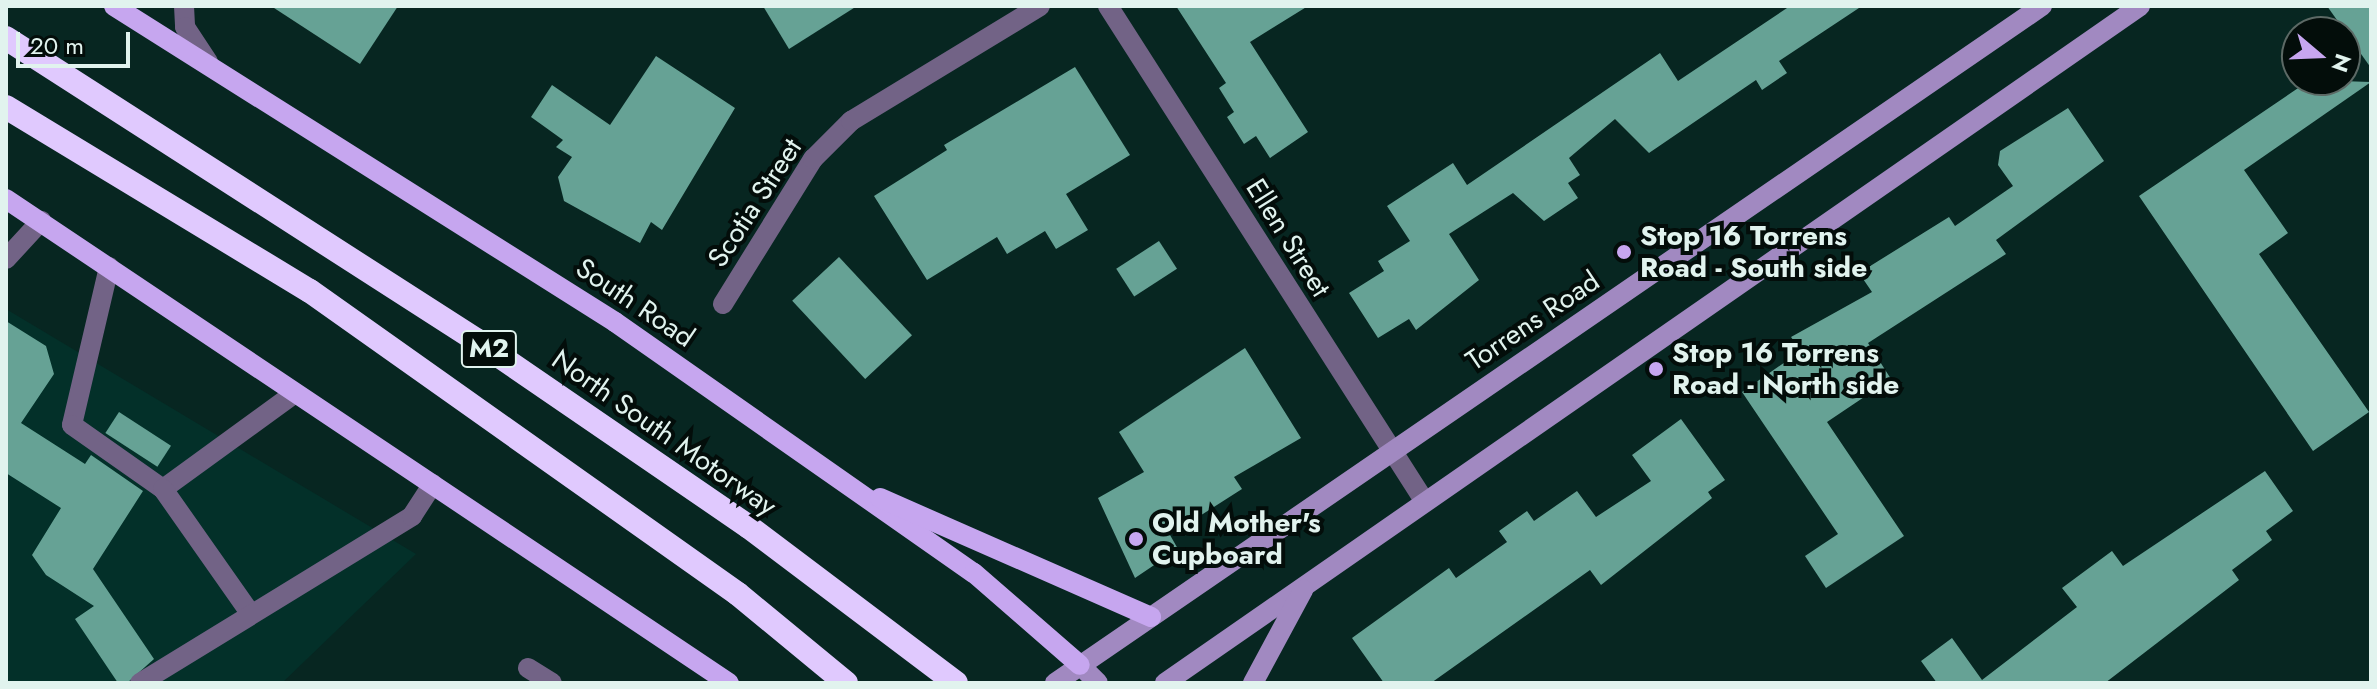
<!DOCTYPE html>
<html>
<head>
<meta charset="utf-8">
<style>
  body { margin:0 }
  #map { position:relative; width:2377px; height:689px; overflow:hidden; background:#072621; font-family:Jost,sans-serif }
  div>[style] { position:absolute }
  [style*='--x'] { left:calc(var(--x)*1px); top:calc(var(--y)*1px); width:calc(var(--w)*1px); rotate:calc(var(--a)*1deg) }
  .built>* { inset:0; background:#033029 }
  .building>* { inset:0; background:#66a295; transform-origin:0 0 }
  .service>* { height:20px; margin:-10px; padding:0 10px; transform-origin:10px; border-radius:10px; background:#726386 }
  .minor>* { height:20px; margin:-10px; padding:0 10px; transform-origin:10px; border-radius:10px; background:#726386 }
  .secondary>* { height:20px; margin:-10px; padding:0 10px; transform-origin:10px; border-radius:10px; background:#a189c1 }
  .primary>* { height:20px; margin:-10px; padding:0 10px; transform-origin:10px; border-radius:10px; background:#c6a6ef }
  .motorway>* { height:24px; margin:-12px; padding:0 12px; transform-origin:12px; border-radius:12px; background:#e0c9fe }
  .dots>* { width:22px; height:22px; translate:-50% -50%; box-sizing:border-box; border:4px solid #030d0a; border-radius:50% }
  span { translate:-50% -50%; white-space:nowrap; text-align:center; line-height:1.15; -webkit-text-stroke:8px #030d0a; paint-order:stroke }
  .shield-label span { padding:2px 6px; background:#030d0a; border:2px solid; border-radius:6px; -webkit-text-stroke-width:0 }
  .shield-label { font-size:26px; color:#e1f3ee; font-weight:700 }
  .street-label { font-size:28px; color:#e1f3ee }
  .poi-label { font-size:28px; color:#e1f3ee; font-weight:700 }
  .left { translate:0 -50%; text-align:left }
  .frame { position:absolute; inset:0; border:8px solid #e1f3ee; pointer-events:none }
  .north { position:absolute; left:2281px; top:16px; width:80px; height:80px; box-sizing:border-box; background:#030d0a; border:2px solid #5c6965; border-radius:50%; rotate:109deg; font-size:22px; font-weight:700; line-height:32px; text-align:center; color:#e1f3ee }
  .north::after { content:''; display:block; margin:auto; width:28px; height:36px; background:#c7a6f0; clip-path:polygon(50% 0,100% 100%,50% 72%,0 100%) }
  .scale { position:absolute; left:16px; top:32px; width:114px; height:36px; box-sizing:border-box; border:4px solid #e1f3ee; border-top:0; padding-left:10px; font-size:24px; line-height:28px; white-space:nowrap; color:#e1f3ee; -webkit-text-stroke:6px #030d0a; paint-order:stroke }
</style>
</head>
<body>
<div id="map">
  <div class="built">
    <i style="clip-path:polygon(6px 309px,416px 554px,282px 683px,6px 683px)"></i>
  </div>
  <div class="building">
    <i style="clip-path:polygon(271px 6px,398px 6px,360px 64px)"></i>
    <i style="clip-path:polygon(763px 6px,857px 6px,789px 49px)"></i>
    <i style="clip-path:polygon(1176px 6px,1308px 6px,1250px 42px,1308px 132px,1270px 158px,1256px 136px,1244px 144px,1227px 117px,1234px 112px,1219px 88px,1226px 83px)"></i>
    <i style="clip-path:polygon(1790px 6px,1862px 6px,1779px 61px,1787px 73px,1762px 90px,1756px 80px,1649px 153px,1615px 119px,1569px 158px,1580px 175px,1568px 183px,1578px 198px,1544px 221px,1513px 193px,1449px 234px,1479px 280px,1416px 330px,1409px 319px,1378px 338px,1349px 293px,1384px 271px,1378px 261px,1410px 241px,1387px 206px,1453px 163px,1467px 185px,1660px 53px,1678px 81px)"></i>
    <i style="clip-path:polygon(2327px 6px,2371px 6px,2371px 68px)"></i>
    <i style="clip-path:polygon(656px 56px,735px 108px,662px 230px,651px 222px,640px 243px,564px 201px,558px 177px,572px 157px,556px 147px,563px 140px,531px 117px,552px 85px,610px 125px)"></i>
    <i style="clip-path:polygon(1075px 67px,1130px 155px,1066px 194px,1088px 230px,1056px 249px,1045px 231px,1007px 254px,997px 237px,927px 280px,874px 196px,947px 150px,944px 145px)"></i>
    <i style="clip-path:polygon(2310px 80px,2371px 82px,2244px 170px,2288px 233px,2259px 254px,2369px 412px,2313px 451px,2139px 196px)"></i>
    <i style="clip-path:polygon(2068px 108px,2104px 161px,1996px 240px,2006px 254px,1868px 343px,1891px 379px,1827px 422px,1904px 536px,1826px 588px,1805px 556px,1838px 534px,1742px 392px,1801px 351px,1791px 337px,1872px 292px,1859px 273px,1949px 217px,1955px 226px,2013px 186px,1998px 165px,2000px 151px)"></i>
    <i style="left:1159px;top:241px;width:33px;height:51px;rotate:57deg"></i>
    <i style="left:839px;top:257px;width:107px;height:64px;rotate:47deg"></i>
    <i style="clip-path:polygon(6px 321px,46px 346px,54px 374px,21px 423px,85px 464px,91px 455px,143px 491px,93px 569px,154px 659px,127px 683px,118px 683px,75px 619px,94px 606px,46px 575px,32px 555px,61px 508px,6px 473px)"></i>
    <i style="clip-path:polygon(1245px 348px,1301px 438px,1234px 477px,1242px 489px,1170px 535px,1178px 549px,1135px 578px,1098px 498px,1144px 472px,1119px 432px)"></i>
    <i style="left:119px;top:412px;width:62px;height:25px;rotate:33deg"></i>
    <i style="clip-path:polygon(1681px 419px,1725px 480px,1708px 492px,1712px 498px,1601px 585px,1590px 570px,1431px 683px,1384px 683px,1352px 638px,1449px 568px,1456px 578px,1507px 542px,1499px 531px,1527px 511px,1534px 521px,1577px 491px,1596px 517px,1651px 481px,1632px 455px)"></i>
    <i style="clip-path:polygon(2265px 471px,2293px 511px,2266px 531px,2272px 540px,2232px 570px,2239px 580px,2105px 683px,1937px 683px,1921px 661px,1952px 638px,1982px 680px,2077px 607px,2062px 588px,2112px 551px,2123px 566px)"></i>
  </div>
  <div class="service">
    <i style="--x:6;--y:259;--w:52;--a:-47.4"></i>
    <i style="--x:109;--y:267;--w:162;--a:103.2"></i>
    <i style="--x:72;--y:425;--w:111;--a:35.1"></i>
    <i style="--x:163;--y:489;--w:163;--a:-36"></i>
    <i style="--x:163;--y:489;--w:153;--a:54.9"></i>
    <i style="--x:528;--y:668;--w:28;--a:32"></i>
    <i style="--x:140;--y:683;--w:319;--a:-31.5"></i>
    <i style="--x:412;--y:516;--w:38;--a:-57"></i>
  </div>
  <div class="minor">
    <i style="--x:184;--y:6;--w:21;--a:87"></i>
    <i style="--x:185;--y:27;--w:42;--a:56.7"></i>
    <i style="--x:1108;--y:6;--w:585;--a:57.42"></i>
    <i style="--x:723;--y:304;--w:171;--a:-58.2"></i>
    <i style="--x:813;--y:159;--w:54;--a:-45"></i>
    <i style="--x:851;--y:121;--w:221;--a:-31.3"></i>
  </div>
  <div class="secondary">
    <i style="--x:1080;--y:665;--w:25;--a:45"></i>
    <i style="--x:1055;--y:683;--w:1197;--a:-34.45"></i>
    <i style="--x:1165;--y:683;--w:1187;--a:-34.77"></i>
    <i style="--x:1253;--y:683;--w:106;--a:-61.7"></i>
  </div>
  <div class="primary">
    <i style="--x:114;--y:6;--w:592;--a:32.24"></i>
    <i style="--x:615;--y:322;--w:438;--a:35"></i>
    <i style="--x:974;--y:573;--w:140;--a:41"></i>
    <i style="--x:6;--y:199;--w:870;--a:33.8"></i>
    <i style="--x:880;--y:498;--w:296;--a:23.7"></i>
  </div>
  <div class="motorway">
    <i style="--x:6;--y:38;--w:559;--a:32.72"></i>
    <i style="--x:476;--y:340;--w:331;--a:34.4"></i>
    <i style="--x:749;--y:527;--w:259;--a:37"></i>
    <i style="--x:6;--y:107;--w:355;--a:31.2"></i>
    <i style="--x:310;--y:291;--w:524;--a:35.3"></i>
    <i style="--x:738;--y:594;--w:140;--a:39.5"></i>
  </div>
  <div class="dots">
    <i style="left:1624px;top:252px;background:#c7a6f0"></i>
    <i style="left:1656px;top:369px;background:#c7a6f0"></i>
    <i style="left:1136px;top:539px;background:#c7a6f0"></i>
  </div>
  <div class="shield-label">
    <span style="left:489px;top:349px">M2</span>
  </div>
  <div class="street-label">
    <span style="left:755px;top:203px;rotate:-57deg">Scotia Street</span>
    <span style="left:1288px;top:238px;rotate:58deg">Ellen Street</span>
    <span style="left:635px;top:303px;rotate:34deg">South Road</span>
    <span style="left:1533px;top:321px;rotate:-34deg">Torrens Road</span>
    <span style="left:664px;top:433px;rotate:35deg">North South Motorway</span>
  </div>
  <div class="poi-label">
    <span class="left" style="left:1640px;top:252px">Stop 16 Torrens<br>Road - South side</span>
    <span class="left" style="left:1672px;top:369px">Stop 16 Torrens<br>Road - North side</span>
    <span class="left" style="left:1152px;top:539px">Old Mother's<br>Cupboard</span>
  </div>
  <div class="frame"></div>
  <div class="north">N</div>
  <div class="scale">20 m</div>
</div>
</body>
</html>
